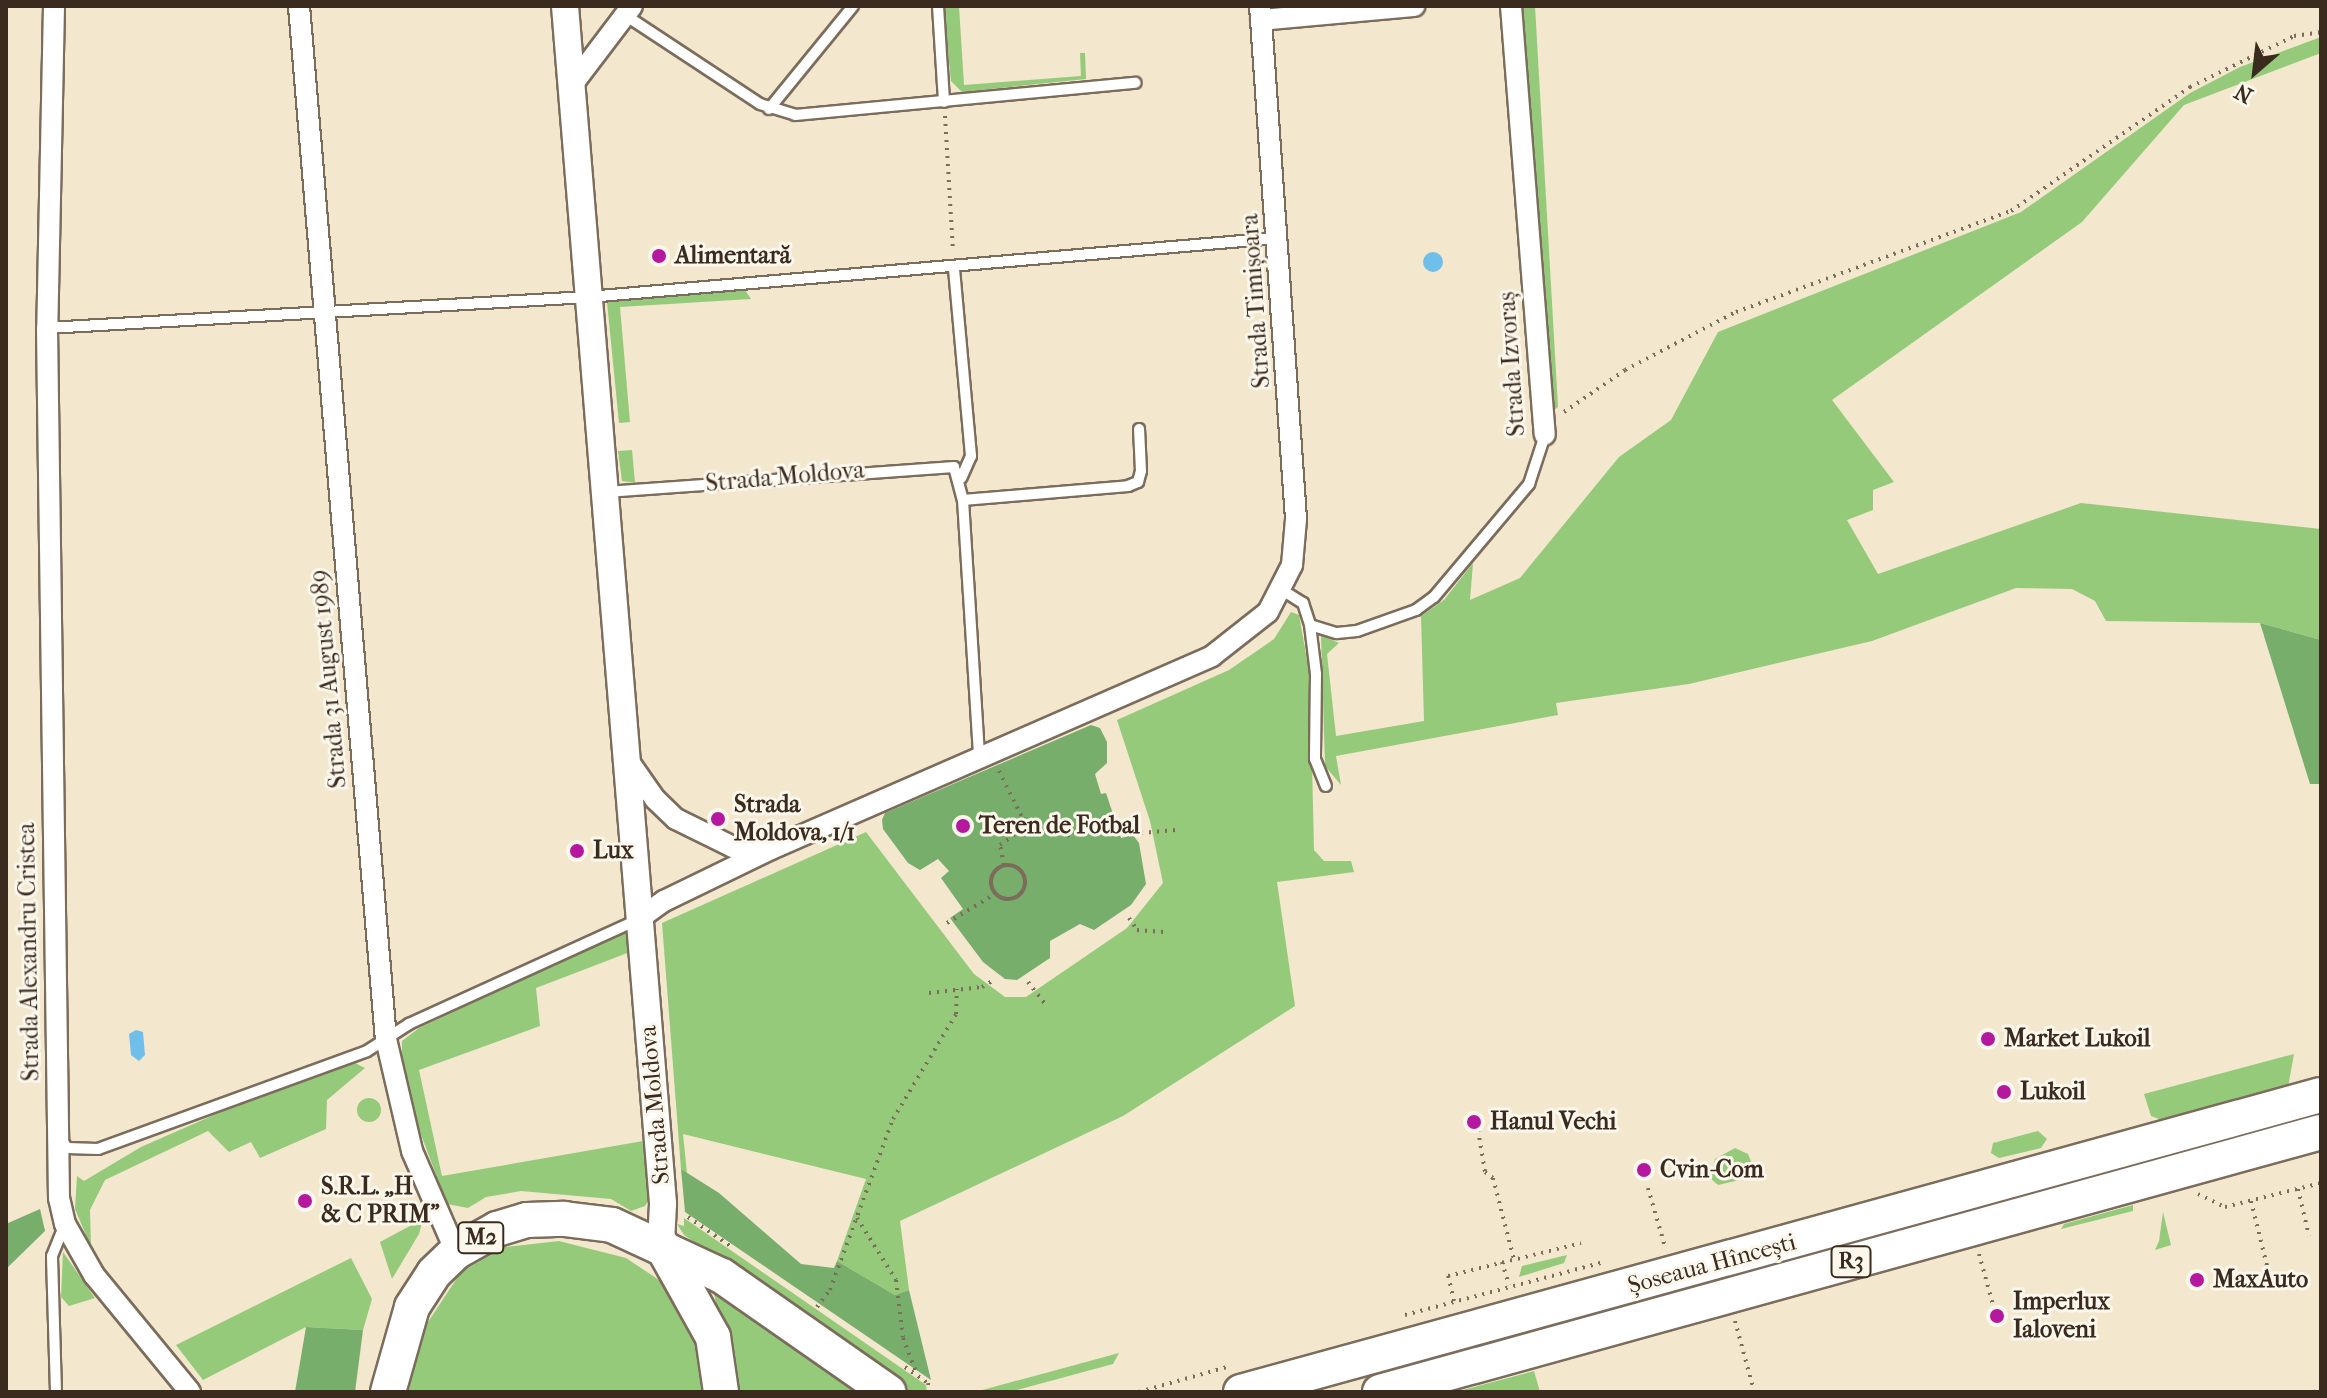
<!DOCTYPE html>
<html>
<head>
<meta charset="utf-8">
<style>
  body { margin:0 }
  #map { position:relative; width:2327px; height:1398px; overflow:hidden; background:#f3e7ce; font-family:"IM FELL French Canon",serif }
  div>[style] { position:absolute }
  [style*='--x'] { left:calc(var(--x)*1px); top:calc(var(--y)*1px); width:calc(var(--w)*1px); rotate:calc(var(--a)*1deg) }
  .green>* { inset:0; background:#95ca7b }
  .round { border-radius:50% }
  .forest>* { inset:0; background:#78ae6b }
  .water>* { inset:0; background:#70bfeb }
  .path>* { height:4px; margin-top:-2px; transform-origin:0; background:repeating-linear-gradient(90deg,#7b6c5c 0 2px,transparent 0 8px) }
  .path>.ring { margin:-2px; padding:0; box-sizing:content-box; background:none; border:4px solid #7b6c5c; border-radius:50% }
  .roads { filter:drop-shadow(2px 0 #7b6c5c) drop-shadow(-2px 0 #7b6c5c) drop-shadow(0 2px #7b6c5c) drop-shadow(0 -2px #7b6c5c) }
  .service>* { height:10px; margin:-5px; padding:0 5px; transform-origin:5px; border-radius:5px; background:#fff }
  .minor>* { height:20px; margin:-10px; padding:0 10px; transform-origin:10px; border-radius:10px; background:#fff }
  .tertiary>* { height:26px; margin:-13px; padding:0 13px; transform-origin:13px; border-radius:13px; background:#fff }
  .trunk>* { height:34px; margin:-17px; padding:0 17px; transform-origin:17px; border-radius:17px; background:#fff }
  .dots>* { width:22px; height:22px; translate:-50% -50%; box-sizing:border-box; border:4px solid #fbf7ec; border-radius:50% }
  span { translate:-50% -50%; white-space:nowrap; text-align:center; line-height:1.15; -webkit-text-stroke:6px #fbf7ec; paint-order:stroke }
  .shield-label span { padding:2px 6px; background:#fbf7ec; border:2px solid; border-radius:6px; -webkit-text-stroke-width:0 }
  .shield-label { font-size:22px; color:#3b2a1e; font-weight:700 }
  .poi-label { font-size:24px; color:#3b2a1e; font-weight:700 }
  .left { translate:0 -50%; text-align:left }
  .street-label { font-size:24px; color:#3b2a1e }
  .frame { position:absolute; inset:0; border:8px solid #3b2a1e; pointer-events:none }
  .north { position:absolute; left:2215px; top:32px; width:80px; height:80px; -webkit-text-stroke:6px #fbf7ec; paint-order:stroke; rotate:208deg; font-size:22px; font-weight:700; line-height:32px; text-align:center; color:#3b2a1e }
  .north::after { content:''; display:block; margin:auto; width:28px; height:36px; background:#3b2a1e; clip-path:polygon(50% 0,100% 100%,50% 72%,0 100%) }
</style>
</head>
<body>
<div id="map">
  <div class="green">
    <i style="clip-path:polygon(943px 6px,959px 6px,964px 85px,1081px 76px,1080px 53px,1085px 53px,1086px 79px,962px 92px,951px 81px)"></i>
    <i style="clip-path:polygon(1520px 6px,1535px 6px,1558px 407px,1550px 413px)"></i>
    <i style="clip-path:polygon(2321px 37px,2321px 53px,2184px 105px,2082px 222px,1832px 400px,1894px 482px,1873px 490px,1873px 510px,1847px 520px,1878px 574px,2081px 503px,2321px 529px,2321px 640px,2260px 623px,2106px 621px,2095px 601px,2072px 589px,2016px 588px,1872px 641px,1689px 684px,1556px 703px,1558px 715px,1336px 756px,1341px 785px,1325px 766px,1321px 635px,1339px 643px,1327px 654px,1336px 736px,1424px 721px,1421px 616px,1444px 600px,1473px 563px,1470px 600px,1520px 578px,1619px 457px,1671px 420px,1718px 332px,2021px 212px,2190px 93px,2240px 67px)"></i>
    <i style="clip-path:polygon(745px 290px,751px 299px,620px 307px,630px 422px,619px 423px,607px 302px)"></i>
    <i style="clip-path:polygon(632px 450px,635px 483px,622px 481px,618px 451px)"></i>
    <i style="clip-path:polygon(1291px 612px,1299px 615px,1310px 676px,1314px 850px,1324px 861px,1351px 861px,1354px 872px,1277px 882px,1295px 1006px,1123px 1116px,900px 1221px,909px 1290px,895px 1295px,837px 1261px,866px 1179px,683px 1134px,687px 1173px,681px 1169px,662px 923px,866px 832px,974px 974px,1005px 997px,1026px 997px,1127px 928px,1163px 883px,1150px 821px,1117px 720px,1229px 670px,1274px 639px)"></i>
    <i style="clip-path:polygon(627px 931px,630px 952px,536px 988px,540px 1026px,419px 1070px,442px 1176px,643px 1141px,649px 1200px,645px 1206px,631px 1211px,611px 1199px,521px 1191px,486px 1197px,468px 1208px,447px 1204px,410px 1105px,402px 1075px,402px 1041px,419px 1028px)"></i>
    <i style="clip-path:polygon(2294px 1054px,2288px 1087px,2167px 1122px,2151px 1116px,2144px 1094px)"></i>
    <i style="clip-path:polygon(353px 1062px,365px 1068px,327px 1100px,326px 1129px,260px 1158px,251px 1142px,229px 1152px,208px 1131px,105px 1180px,90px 1210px,91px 1247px,75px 1209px,77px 1176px,84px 1181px,141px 1147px,271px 1090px)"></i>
    <i class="round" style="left:357px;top:1098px;width:24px;height:24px"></i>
    <i style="clip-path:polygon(2038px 1131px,2047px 1139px,2041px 1148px,1999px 1158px,1991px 1153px,1993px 1143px)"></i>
    <i style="clip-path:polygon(1735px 1148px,1748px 1154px,1757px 1176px,1718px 1185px,1710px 1178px,1715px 1159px)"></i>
    <i style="clip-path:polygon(2133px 1205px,2133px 1211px,2061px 1229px,2064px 1224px)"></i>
    <i style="clip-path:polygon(2163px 1212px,2171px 1245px,2155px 1250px,2159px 1241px)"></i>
    <i style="clip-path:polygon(684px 1218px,926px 1385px,927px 1392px,908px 1392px,684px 1235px,677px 1224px,684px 1226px)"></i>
    <i style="clip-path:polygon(423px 1219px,419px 1234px,392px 1279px,380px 1242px)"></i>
    <i style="clip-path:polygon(559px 1241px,626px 1258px,668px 1286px,693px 1329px,708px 1392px,406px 1392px,428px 1322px,461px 1272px,505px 1247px)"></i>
    <i style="clip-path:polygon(63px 1252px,95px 1298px,69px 1306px,61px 1297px)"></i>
    <i style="clip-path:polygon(1567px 1255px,1564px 1263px,1519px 1277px,1522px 1266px)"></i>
    <i style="clip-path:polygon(351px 1258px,372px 1299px,363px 1330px,306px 1327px,203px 1380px,176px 1345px)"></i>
    <i style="clip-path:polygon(723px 1292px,867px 1392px,736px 1392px,714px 1294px)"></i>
    <i style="clip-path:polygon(1119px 1353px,1113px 1364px,1010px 1392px,975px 1392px)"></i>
    <i style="clip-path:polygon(1534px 1371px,1540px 1392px,1455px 1392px)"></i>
  </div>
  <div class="forest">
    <i style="clip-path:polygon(2260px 623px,2321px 640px,2321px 784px,2310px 784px)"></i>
    <i style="clip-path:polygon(1091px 725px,1100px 728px,1107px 742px,1107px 763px,1095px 774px,1101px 794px,1106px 793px,1121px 838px,1133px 835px,1139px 843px,1146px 884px,1131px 905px,1094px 930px,1080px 924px,1050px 941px,1050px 958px,1017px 980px,1005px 979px,983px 962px,950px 918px,963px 909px,941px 878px,949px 871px,938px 859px,920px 870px,908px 863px,883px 829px,882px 820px,885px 813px)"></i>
    <i style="clip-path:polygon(681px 1169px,719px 1193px,801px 1264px,834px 1268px,837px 1261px,895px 1295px,909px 1290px,931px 1380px,685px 1212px)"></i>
    <i style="clip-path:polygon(40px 1209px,45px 1231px,6px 1269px,6px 1224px)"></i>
    <i style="clip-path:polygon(306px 1327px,363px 1330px,355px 1392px,295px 1392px)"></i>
  </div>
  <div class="water">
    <i class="round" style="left:1423px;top:252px;width:20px;height:20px"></i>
    <i style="clip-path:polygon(136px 1030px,143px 1032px,145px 1055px,139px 1061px,131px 1055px,129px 1034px)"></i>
  </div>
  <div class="path">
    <i style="--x:945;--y:116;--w:135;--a:86.6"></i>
    <i style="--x:1564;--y:412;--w:74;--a:-34.5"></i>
    <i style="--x:1625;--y:370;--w:125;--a:-27.6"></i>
    <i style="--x:1736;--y:312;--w:293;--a:-20.2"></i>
    <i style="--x:2011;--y:211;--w:218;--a:-34.7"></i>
    <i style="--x:2190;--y:87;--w:116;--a:-26.1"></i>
    <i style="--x:2294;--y:36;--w:27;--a:-8"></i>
    <i style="--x:999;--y:771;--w:54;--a:63.4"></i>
    <i style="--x:1023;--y:819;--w:50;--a:19.9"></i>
    <i style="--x:1141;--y:833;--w:35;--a:-5"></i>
    <i class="ring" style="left:991px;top:865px;width:30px;height:30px"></i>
    <i style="--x:1004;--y:865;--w:20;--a:-101"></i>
    <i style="--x:1000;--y:845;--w:37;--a:-36"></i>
    <i style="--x:1129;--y:918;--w:14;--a:56"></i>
    <i style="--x:1137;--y:930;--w:27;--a:4"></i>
    <i style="--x:947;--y:923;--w:56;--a:-31.1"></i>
    <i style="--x:1028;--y:982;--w:31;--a:52"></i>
    <i style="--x:929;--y:993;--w:53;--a:-6.5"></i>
    <i style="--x:982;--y:987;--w:14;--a:-30"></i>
    <i style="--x:1478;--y:1130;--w:43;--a:80.5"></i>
    <i style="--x:1485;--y:1172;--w:10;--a:37"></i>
    <i style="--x:1493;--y:1178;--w:85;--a:75.6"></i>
    <i style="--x:1648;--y:1188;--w:61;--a:73.9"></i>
    <i style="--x:2298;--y:1189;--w:48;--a:76.8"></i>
    <i style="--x:2198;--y:1194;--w:30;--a:26"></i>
    <i style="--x:2225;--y:1207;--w:99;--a:-14"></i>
    <i style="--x:2251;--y:1201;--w:75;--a:76.1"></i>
    <i style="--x:688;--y:1217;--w:51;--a:34.6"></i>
    <i style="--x:857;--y:1218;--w:73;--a:57.8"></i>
    <i style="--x:896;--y:1280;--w:58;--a:83.1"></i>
    <i style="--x:903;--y:1338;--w:39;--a:69"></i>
    <i style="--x:1979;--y:1254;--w:53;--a:74.6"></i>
    <i style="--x:1502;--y:1262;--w:24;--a:73"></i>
    <i style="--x:1454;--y:1301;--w:26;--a:-103"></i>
    <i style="--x:1448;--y:1276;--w:137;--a:-13.9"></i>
    <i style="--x:817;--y:1307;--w:21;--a:-53"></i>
    <i style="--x:830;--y:1290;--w:182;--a:-69.8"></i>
    <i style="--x:893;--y:1119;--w:122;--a:-59"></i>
    <i style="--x:956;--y:1014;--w:25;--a:-88"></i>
    <i style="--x:1405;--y:1315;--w:203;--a:-14.9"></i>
    <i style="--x:1735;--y:1321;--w:73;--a:74.8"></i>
    <i style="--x:905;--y:1367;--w:28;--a:35"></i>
    <i style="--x:928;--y:1383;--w:9;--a:77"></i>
    <i style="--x:2321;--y:1369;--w:2;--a:90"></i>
    <i style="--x:1139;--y:1392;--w:91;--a:-15.9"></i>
    <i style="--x:2314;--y:1392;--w:7;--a:-16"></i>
  </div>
  <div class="roads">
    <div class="service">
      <i style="--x:938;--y:6;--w:96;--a:86.4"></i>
      <i style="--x:625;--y:15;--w:162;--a:33.4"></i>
      <i style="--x:760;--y:104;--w:37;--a:17"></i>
      <i style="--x:795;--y:115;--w:342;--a:-5.4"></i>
      <i style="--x:769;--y:109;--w:133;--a:-50.8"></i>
      <i style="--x:954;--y:269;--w:188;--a:84.8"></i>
      <i style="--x:971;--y:456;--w:24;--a:114"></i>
      <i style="--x:47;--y:328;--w:542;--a:-3.28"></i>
      <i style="--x:588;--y:297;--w:693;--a:-4.89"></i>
      <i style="--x:606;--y:492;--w:349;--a:-4.1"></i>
      <i style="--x:954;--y:467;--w:34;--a:75"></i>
      <i style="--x:963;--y:500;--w:257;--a:86.4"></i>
      <i style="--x:963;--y:500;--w:166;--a:-4.8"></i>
      <i style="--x:1128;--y:486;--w:11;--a:-22"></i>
      <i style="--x:1138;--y:482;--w:11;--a:-75"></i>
      <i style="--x:1141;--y:471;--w:42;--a:-92.7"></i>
      <i style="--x:1282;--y:590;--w:25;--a:32"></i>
      <i style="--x:1303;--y:603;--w:23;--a:72"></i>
      <i style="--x:1310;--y:625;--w:49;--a:83"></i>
      <i style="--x:1316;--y:674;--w:85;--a:90.7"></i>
      <i style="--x:1315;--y:759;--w:29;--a:68"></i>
      <i style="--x:1310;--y:625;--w:28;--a:17"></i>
      <i style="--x:1337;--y:633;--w:20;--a:-6"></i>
      <i style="--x:1357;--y:631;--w:63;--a:-19.6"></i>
      <i style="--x:1416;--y:610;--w:22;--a:-36"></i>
      <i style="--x:1434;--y:597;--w:148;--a:-49.9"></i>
      <i style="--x:1529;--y:484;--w:52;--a:-71.9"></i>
      <i style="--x:61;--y:1139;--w:11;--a:56"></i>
      <i style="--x:67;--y:1148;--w:31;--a:2"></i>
      <i style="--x:98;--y:1149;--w:286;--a:-20"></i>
      <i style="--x:367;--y:1051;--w:50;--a:-32.7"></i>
      <i style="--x:409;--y:1024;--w:253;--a:-24.5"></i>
      <i style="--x:56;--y:1392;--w:136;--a:-91.7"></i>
      <i style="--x:52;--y:1256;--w:32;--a:-68"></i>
    </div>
    <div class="minor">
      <i style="--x:54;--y:6;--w:322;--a:91.2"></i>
      <i style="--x:47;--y:328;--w:870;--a:89.21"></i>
      <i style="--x:59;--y:1198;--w:27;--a:77"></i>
      <i style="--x:65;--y:1224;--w:59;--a:60.4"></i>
      <i style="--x:94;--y:1275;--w:151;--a:50.6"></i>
      <i style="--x:299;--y:6;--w:1037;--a:85.19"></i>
      <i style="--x:386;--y:1039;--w:115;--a:76.9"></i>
      <i style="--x:412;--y:1151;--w:110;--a:66.5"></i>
      <i style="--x:1511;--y:6;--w:430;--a:85.5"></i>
      <i style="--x:1261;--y:20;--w:154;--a:-5.2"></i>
      <i style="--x:572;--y:85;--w:99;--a:-52.8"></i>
      <i style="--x:627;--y:759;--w:49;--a:55"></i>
      <i style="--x:655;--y:799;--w:29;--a:44"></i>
      <i style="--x:676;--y:819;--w:64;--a:26.2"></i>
      <i style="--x:733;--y:847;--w:34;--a:3"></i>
      <i style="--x:639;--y:919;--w:31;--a:-36"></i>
      <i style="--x:664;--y:901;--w:119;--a:-25.9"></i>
      <i style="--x:771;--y:849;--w:481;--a:-23.6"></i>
      <i style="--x:1212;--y:656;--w:71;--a:-38.2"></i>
      <i style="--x:1268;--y:612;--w:53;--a:-62.9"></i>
      <i style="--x:1292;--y:565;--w:46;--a:-85"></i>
      <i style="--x:1296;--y:519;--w:514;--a:-94.01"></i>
    </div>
    <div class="tertiary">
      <i style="--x:565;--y:6;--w:1202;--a:85.32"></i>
      <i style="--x:663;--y:1204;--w:40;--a:92.9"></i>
    </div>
    <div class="trunk">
      <i style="--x:661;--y:1244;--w:107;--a:60.8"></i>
      <i style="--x:713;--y:1337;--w:56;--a:81.7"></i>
      <i style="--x:388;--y:1392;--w:88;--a:-74.2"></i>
      <i style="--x:412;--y:1307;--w:40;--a:-57.1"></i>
      <i style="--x:434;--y:1273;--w:30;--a:-44"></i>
      <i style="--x:456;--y:1252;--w:47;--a:-29.3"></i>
      <i style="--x:497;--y:1229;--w:31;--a:-17"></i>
      <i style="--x:527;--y:1220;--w:37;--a:-2"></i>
      <i style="--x:564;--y:1219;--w:48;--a:7.1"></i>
      <i style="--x:612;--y:1225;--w:121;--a:24.9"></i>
      <i style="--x:722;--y:1276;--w:203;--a:34.9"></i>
      <i style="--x:1241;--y:1392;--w:1120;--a:-15.38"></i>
      <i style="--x:1380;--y:1392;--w:976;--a:-15.45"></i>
    </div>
  </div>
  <div class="dots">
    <i style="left:659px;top:256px;background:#b5179e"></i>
    <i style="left:718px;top:819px;background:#b5179e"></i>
    <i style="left:963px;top:826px;background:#b5179e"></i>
    <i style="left:577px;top:851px;background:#b5179e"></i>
    <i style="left:1988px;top:1039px;background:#b5179e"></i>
    <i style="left:2004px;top:1092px;background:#b5179e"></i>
    <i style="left:1474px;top:1122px;background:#b5179e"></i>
    <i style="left:1644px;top:1170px;background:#b5179e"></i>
    <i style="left:305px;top:1201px;background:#b5179e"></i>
    <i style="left:2197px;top:1280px;background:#b5179e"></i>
    <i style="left:1997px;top:1316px;background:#b5179e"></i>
  </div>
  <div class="shield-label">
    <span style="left:481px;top:1238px">M2</span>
    <span style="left:1851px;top:1262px">R3</span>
  </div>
  <div class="poi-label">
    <span class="left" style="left:675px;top:256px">Alimentară</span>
    <span class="left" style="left:734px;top:819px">Strada<br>Moldova, 1/1</span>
    <span class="left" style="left:979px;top:826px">Teren de Fotbal</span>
    <span class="left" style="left:593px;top:851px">Lux</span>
    <span class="left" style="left:2004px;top:1039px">Market Lukoil</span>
    <span class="left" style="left:2020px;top:1092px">Lukoil</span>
    <span class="left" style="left:1490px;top:1122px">Hanul Vechi</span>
    <span class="left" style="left:1660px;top:1170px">Cvin-Com</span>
    <span class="left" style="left:321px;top:1201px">S.R.L. „H<br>&amp; C PRIM”</span>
    <span class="left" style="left:2213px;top:1280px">MaxAuto</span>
    <span class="left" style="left:2013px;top:1316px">Imperlux<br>Ialoveni</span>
  </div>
  <div class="street-label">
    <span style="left:1256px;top:301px;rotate:-94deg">Strada Timișoara</span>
    <span style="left:1512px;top:364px;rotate:-94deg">Strada Izvoraș</span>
    <span style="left:785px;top:477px;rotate:-5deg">Strada Moldova</span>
    <span style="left:329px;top:679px;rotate:-95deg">Strada 31 August 1989</span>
    <span style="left:29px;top:952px;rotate:-91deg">Strada Alexandru Cristea</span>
    <span style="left:655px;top:1105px;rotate:-95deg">Strada Moldova</span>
    <span style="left:1712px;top:1264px;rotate:-15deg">Șoseaua Hîncești</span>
  </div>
  <div class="frame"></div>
  <div class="north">N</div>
</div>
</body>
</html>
